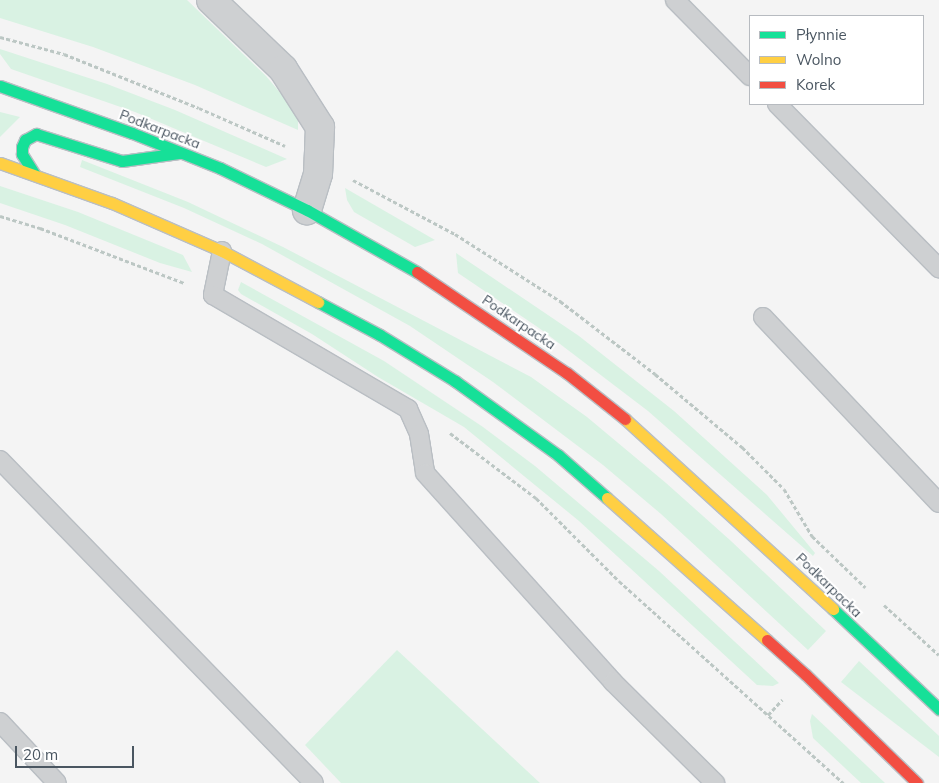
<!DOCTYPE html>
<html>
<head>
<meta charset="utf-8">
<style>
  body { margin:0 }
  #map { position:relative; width:939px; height:783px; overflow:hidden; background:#f4f4f4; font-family:Mulish,sans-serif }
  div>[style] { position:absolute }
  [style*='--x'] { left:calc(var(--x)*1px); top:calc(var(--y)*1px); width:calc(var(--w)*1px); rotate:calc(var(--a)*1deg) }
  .green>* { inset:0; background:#d9f2e3 }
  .path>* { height:3px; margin-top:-1.5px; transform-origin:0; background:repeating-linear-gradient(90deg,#bcc7c4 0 4px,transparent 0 6.5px) }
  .roads { filter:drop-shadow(1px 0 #b9bec3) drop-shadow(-1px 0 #b9bec3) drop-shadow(0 1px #b9bec3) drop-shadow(0 -1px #b9bec3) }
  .lane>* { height:18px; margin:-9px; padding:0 9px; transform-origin:9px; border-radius:9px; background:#ced0d2 }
  .street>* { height:28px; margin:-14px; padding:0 14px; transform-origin:14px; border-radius:14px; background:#ced0d2 }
  .fast>* { height:11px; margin:-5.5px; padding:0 5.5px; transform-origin:5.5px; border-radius:5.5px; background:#16e098 }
  .slow>* { height:11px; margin:-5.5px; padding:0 5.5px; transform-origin:5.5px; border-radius:5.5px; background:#ffcf43 }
  .jam>* { height:11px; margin:-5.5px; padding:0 5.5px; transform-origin:5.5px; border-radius:5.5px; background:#f24e42 }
  span { translate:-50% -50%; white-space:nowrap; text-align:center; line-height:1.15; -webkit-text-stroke:4px #fff; paint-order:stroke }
  .street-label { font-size:14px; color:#4a5661 }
  .legend { position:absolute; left:749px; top:15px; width:175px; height:90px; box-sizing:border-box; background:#fff; border:1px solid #b7bbc0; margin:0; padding:6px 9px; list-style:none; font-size:15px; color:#4a5661 }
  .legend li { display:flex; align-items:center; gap:10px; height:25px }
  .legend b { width:25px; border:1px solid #b7bbc0 }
  .scale { position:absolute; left:15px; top:746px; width:119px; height:22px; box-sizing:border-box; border:2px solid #4a5661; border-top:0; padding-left:6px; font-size:15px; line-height:18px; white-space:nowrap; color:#4a5661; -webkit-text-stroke:4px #fff; paint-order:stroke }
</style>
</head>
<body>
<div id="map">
  <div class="green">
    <i style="clip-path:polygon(0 0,187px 0,266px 76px,298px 114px,298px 130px,195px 85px,93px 47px,0 18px)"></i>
    <i style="clip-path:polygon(0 49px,107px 84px,175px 110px,287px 159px,266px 167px,135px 112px,11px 69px,0 54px)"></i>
    <i style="clip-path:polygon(0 112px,20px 117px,0 137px)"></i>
    <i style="clip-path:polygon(82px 160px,188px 202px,283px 247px,531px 377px,587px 417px,666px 483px,731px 541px,826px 631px,808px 650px,661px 514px,603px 465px,493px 382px,410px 326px,262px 244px,184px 208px,80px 167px)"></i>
    <i style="clip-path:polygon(0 186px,78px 212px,183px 255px,192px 272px,160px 263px,65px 225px,0 203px)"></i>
    <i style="clip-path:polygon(345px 188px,435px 240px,415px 247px,354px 212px,347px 200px)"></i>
    <i style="clip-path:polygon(456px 253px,579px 336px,674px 411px,767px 495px,815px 553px,813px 556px,648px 411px,539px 328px,458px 273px)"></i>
    <i style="clip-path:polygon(241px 282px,384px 361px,483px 427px,535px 466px,659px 571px,779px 683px,773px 686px,757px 685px,579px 521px,464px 427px,378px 377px,312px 334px,241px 294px,238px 290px)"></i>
    <i style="clip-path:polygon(397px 650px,540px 783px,341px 783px,305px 745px)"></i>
    <i style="clip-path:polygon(859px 661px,939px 736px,939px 757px,841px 682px)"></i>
    <i style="clip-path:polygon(812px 714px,885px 783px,861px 783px,813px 738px,810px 721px)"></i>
  </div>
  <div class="path">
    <i style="--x:0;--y:37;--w:66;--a:14.9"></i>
    <i style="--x:64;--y:54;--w:145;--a:21.8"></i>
    <i style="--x:199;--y:108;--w:94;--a:23.8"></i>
    <i style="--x:353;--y:180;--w:115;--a:27.9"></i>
    <i style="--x:455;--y:234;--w:125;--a:32.5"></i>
    <i style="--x:560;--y:301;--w:120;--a:37.5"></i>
    <i style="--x:655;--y:374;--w:114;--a:40"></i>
    <i style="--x:742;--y:447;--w:59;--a:45"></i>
    <i style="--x:784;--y:489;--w:55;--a:59.2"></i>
    <i style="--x:812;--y:536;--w:74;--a:43.9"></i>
    <i style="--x:0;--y:216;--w:42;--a:16.7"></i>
    <i style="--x:40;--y:228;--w:154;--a:20.9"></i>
    <i style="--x:450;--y:433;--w:108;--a:37.1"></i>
    <i style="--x:536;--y:498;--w:117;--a:45"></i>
    <i style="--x:619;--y:581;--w:302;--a:42"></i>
    <i style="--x:884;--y:605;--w:74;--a:42.3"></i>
    <i style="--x:768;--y:715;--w:21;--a:-47"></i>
  </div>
  <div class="roads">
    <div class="lane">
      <i style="--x:675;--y:0;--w:107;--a:45.4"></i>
      <i style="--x:777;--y:104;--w:231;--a:45.4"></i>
      <i style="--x:222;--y:251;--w:45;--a:101.6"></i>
      <i style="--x:213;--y:295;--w:226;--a:30.3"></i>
      <i style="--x:408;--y:409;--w:27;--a:66"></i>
      <i style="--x:419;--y:434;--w:39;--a:81"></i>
      <i style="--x:425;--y:473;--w:281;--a:48"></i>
      <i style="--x:613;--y:682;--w:144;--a:44.7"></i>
      <i style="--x:763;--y:317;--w:256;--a:46.6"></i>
      <i style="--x:0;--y:460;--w:450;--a:45.8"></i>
      <i style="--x:0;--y:722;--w:83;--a:46.9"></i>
    </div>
    <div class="street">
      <i style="--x:211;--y:0;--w:100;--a:43.8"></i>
      <i style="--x:283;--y:69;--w:69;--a:57.5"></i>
      <i style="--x:320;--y:127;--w:47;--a:92.4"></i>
      <i style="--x:318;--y:174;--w:38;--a:107"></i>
    </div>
    <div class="fast">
      <i style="--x:0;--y:86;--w:140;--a:19.6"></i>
      <i style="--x:132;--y:133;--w:95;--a:21.7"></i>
      <i style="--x:220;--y:168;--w:97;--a:25.8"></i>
      <i style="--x:307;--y:210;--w:126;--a:29.4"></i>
      <i style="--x:35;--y:175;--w:25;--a:-122"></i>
      <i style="--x:22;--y:154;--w:7;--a:-90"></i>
      <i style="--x:22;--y:147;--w:8;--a:-67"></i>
      <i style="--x:25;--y:140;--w:13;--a:-29"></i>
      <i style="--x:36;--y:134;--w:90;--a:17.4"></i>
      <i style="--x:122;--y:161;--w:59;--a:-7.9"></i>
      <i style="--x:318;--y:302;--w:70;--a:28"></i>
      <i style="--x:380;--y:335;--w:88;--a:31.5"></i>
      <i style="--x:455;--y:381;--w:127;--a:35.7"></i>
      <i style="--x:558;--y:455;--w:65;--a:41.3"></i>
      <i style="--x:833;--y:609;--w:146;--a:43.3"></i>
    </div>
    <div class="slow">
      <i style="--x:0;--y:163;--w:119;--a:19.7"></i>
      <i style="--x:112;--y:203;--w:120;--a:23.6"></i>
      <i style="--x:222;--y:251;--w:109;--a:28"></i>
      <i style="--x:625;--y:419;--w:282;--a:42.4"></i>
      <i style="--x:607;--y:498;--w:214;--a:41.6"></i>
    </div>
    <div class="jam">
      <i style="--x:417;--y:272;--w:181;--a:34"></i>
      <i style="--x:567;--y:373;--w:74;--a:38.4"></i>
      <i style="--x:767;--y:640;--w:52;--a:41.9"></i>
      <i style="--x:806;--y:675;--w:155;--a:44.2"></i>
    </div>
  </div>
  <div class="street-label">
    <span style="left:160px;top:129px;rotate:21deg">Podkarpacka</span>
    <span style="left:519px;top:322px;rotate:34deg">Podkarpacka</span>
    <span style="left:829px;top:585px;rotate:44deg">Podkarpacka</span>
  </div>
  <ul class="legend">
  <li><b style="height:6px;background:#16e098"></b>Płynnie</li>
  <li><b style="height:6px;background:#ffcf43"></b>Wolno</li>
  <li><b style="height:6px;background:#f24e42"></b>Korek</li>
  </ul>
  <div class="scale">20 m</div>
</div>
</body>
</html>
